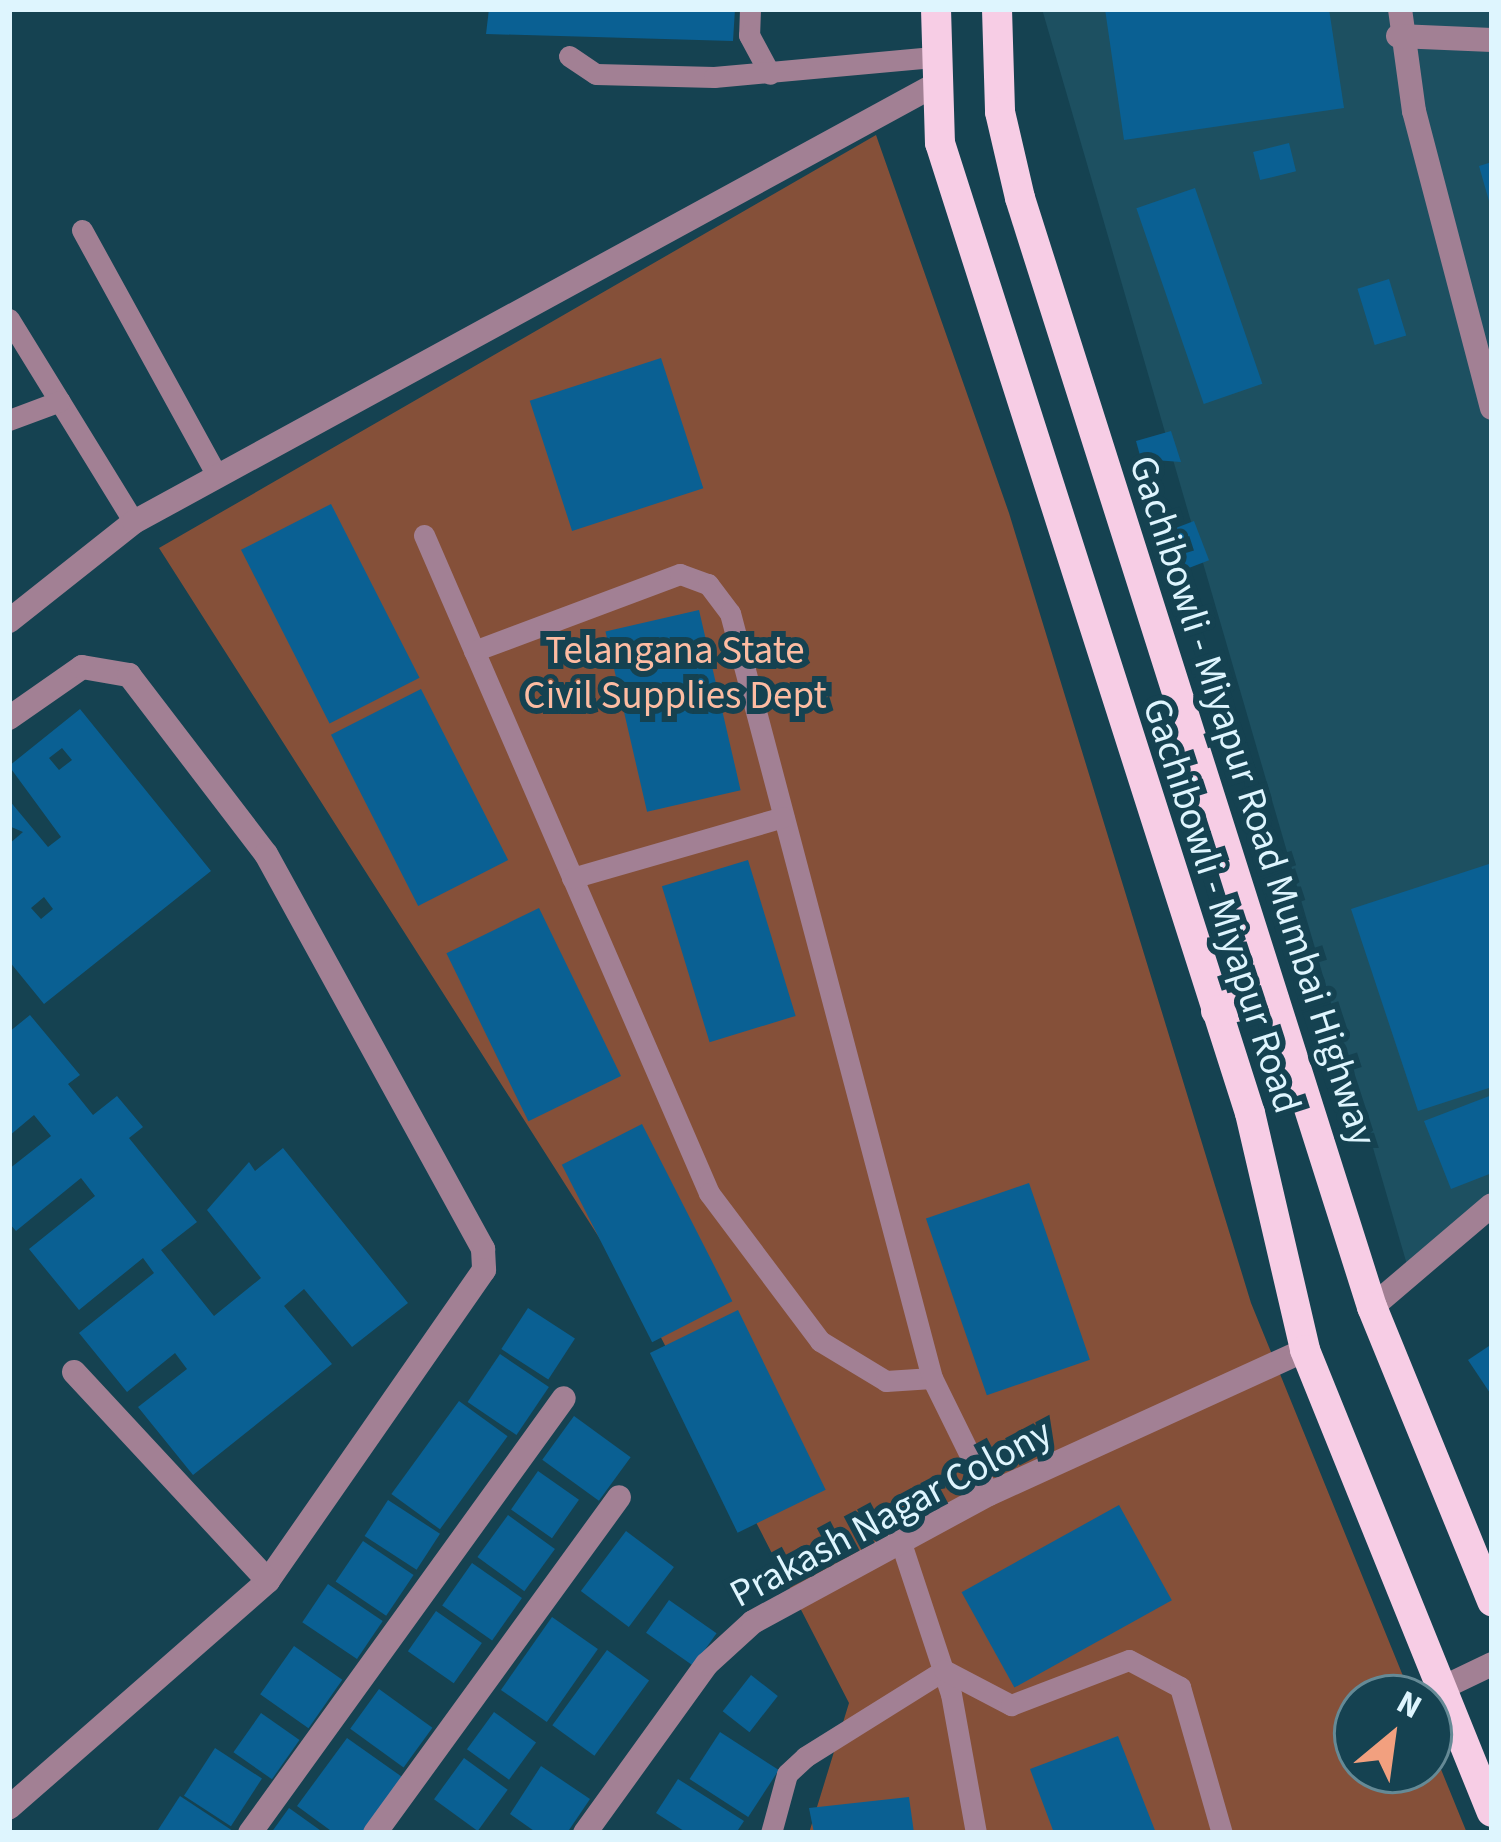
<!DOCTYPE html>
<html>
<head>
<meta charset="utf-8">
<style>
  body { margin:0 }
  #map { position:relative; width:1501px; height:1842px; overflow:hidden; background:#154251; font-family:"Source Sans 3",sans-serif }
  div>[style] { position:absolute }
  [style*='--x'] { left:calc(var(--x)*1px); top:calc(var(--y)*1px); width:calc(var(--w)*1px); rotate:calc(var(--a)*1deg) }
  .built>* { inset:0; background:#1d5061 }
  .green>* { inset:0; background:#855039 }
  .building>* { inset:0; background:#0a6093; transform-origin:0 0 }
  .service>* { height:21px; margin:-10.5px; padding:0 10.5px; transform-origin:10.5px; border-radius:10.5px; background:#a28094 }
  .minor>* { height:24px; margin:-12px; padding:0 12px; transform-origin:12px; border-radius:12px; background:#a28094 }
  .tertiary>* { height:24px; margin:-12px; padding:0 12px; transform-origin:12px; border-radius:12px; background:#a28094 }
  .primary>* { height:30px; margin:-15px; padding:0 15px; transform-origin:15px; border-radius:15px; background:#f7cde5 }
  span { translate:-50% -50%; white-space:nowrap; text-align:center; line-height:1.15; -webkit-text-stroke:12px #154251; paint-order:stroke }
  .park-label { font-size:39px; color:#fdbca2 }
  .street-label { font-size:39px; color:#def5fe }
  .frame { position:absolute; inset:0; border:12px solid #def5fe; pointer-events:none }
  .north { position:absolute; left:1333px; top:1674px; width:120px; height:120px; box-sizing:border-box; background:#154251; border:3px solid #658a96; border-radius:50%; rotate:29deg; font-size:33px; font-weight:700; line-height:48px; text-align:center; color:#def5fe }
  .north::after { content:''; display:block; margin:auto; width:42px; height:54px; background:#f2a07f; clip-path:polygon(50% 0,100% 100%,50% 72%,0 100%) }
</style>
</head>
<body>
<div id="map">
  <div class="built">
    <i style="clip-path:polygon(1042px 9px,1492px 9px,1492px 1197px,1410px 1275px)"></i>
  </div>
  <div class="green">
    <i style="clip-path:polygon(876px 135px,1009px 513px,1251px 1303px,1412px 1698px,1357px 1698px,1357px 1770px,1429px 1770px,1429px 1740px,1467px 1833px,809px 1833px,849px 1703px,653px 1322px,159px 548px)"></i>
  </div>
  <div class="building">
    <i style="clip-path:polygon(489px 9px,735px 9px,733px 41px,486px 34px)"></i>
    <i style="clip-path:polygon(1105px 9px,1329px 9px,1344px 108px,1124px 140px)"></i>
    <i style="left:1289px;top:143px;width:29px;height:37px;rotate:76deg"></i>
    <i style="clip-path:polygon(1492px 162px,1492px 207px,1491px 208px,1479px 166px)"></i>
    <i style="left:1195px;top:188px;width:207px;height:62px;rotate:71deg"></i>
    <i style="left:1389px;top:279px;width:59px;height:33px;rotate:73deg"></i>
    <i style="left:661px;top:358px;width:137px;height:138px;rotate:72deg"></i>
    <i style="clip-path:polygon(1171px 431px,1181px 462px,1141px 459px,1136px 441px)"></i>
    <i style="left:331px;top:504px;width:195px;height:101px;rotate:63deg"></i>
    <i style="left:1194px;top:521px;width:42px;height:28px;rotate:69deg"></i>
    <i style="left:699px;top:610px;width:185px;height:96px;rotate:77deg"></i>
    <i style="left:421px;top:689px;width:192px;height:101px;rotate:63deg"></i>
    <i style="clip-path:polygon(evenodd,80px 709px,211px 871px,44px 1004px,9px 961px,9px 844px,23px 832px,9px 826px,9px 800px,48px 847px,61px 837px,9px 766px,80px 709px,62px 748px,72px 760px,59px 770px,49px 758px,62px 748px,80px 709px,44px 897px,53px 909px,41px 919px,31px 908px,44px 897px)"></i>
    <i style="left:748px;top:860px;width:163px;height:90px;rotate:73deg"></i>
    <i style="clip-path:polygon(1492px 863px,1492px 1087px,1418px 1111px,1351px 909px)"></i>
    <i style="left:539px;top:908px;width:187px;height:103px;rotate:64deg"></i>
    <i style="clip-path:polygon(30px 1015px,80px 1075px,68px 1084px,93px 1115px,117px 1096px,143px 1127px,129px 1138px,197px 1222px,161px 1250px,214px 1316px,261px 1278px,207px 1210px,249px 1162px,255px 1171px,283px 1148px,408px 1303px,352px 1347px,304px 1289px,284px 1306px,332px 1364px,193px 1475px,138px 1407px,187px 1369px,175px 1353px,127px 1392px,79px 1333px,154px 1273px,143px 1258px,79px 1310px,29px 1249px,95px 1196px,81px 1178px,16px 1231px,9px 1223px,9px 1169px,51px 1136px,34px 1115px,9px 1136px,9px 1032px)"></i>
    <i style="clip-path:polygon(1492px 1095px,1492px 1173px,1451px 1189px,1424px 1121px)"></i>
    <i style="left:642px;top:1124px;width:199px;height:90px;rotate:63deg"></i>
    <i style="left:1029px;top:1183px;width:187px;height:109px;rotate:71deg"></i>
    <i style="left:528px;top:1308px;width:56px;height:49px;rotate:33deg"></i>
    <i style="left:738px;top:1310px;width:200px;height:98px;rotate:64deg"></i>
    <i style="clip-path:polygon(1492px 1344px,1492px 1396px,1468px 1360px)"></i>
    <i style="left:500px;top:1354px;width:59px;height:58px;rotate:34deg"></i>
    <i style="left:459px;top:1401px;width:60px;height:115px;rotate:36deg"></i>
    <i style="left:574px;top:1416px;width:70px;height:54px;rotate:36deg"></i>
    <i style="left:538px;top:1471px;width:50px;height:47px;rotate:35deg"></i>
    <i style="left:388px;top:1500px;width:62px;height:43px;rotate:33deg"></i>
    <i style="left:1119px;top:1505px;width:109px;height:180px;rotate:61deg"></i>
    <i style="left:508px;top:1515px;width:58px;height:52px;rotate:36deg"></i>
    <i style="left:626px;top:1531px;width:60px;height:75px;rotate:37deg"></i>
    <i style="left:363px;top:1541px;width:61px;height:49px;rotate:34deg"></i>
    <i style="left:472px;top:1563px;width:61px;height:52px;rotate:35deg"></i>
    <i style="left:328px;top:1584px;width:66px;height:46px;rotate:34deg"></i>
    <i style="left:669px;top:1600px;width:58px;height:40px;rotate:35deg"></i>
    <i style="left:436px;top:1611px;width:56px;height:49px;rotate:35deg"></i>
    <i style="left:552px;top:1617px;width:56px;height:89px;rotate:35deg"></i>
    <i style="left:294px;top:1646px;width:59px;height:59px;rotate:35deg"></i>
    <i style="left:607px;top:1650px;width:52px;height:93px;rotate:36deg"></i>
    <i style="left:751px;top:1675px;width:34px;height:46px;rotate:38deg"></i>
    <i style="left:379px;top:1689px;width:66px;height:49px;rotate:36deg"></i>
    <i style="left:494px;top:1712px;width:52px;height:46px;rotate:36deg"></i>
    <i style="left:261px;top:1713px;width:47px;height:48px;rotate:35deg"></i>
    <i style="left:720px;top:1732px;width:70px;height:56px;rotate:33deg"></i>
    <i style="clip-path:polygon(1118px 1736px,1156px 1833px,1054px 1833px,1030px 1769px)"></i>
    <i style="clip-path:polygon(347px 1738px,405px 1779px,367px 1833px,334px 1833px,297px 1806px)"></i>
    <i style="left:215px;top:1748px;width:56px;height:57px;rotate:33deg"></i>
    <i style="left:464px;top:1758px;width:54px;height:51px;rotate:36deg"></i>
    <i style="clip-path:polygon(541px 1766px,590px 1799px,567px 1833px,537px 1833px,510px 1814px)"></i>
    <i style="clip-path:polygon(678px 1779px,744px 1821px,736px 1833px,687px 1833px,656px 1813px)"></i>
    <i style="clip-path:polygon(180px 1796px,236px 1833px,156px 1833px)"></i>
    <i style="clip-path:polygon(909px 1797px,914px 1833px,814px 1833px,809px 1808px)"></i>
    <i style="clip-path:polygon(289px 1808px,324px 1833px,271px 1833px)"></i>
  </div>
  <div class="service">
    <i style="--x:750;--y:9;--w:26;--a:92"></i>
    <i style="--x:749;--y:35;--w:44;--a:61.7"></i>
    <i style="--x:569;--y:56;--w:32;--a:34"></i>
    <i style="--x:596;--y:74;--w:118;--a:1.5"></i>
    <i style="--x:714;--y:77;--w:220;--a:-5.2"></i>
    <i style="--x:82;--y:230;--w:281;--a:61.2"></i>
    <i style="--x:9;--y:319;--w:238;--a:58.4"></i>
    <i style="--x:9;--y:420;--w:54;--a:-20.4"></i>
    <i style="--x:424;--y:535;--w:717;--a:66.58"></i>
    <i style="--x:709;--y:1193;--w:185;--a:53.1"></i>
    <i style="--x:820;--y:1341;--w:77;--a:31.2"></i>
    <i style="--x:886;--y:1381;--w:46;--a:-3.7"></i>
    <i style="--x:474;--y:651;--w:220;--a:-20.5"></i>
    <i style="--x:680;--y:574;--w:30;--a:20"></i>
    <i style="--x:708;--y:584;--w:36;--a:53"></i>
    <i style="--x:730;--y:613;--w:791;--a:75.21"></i>
    <i style="--x:932;--y:1378;--w:129;--a:63.8"></i>
    <i style="--x:572;--y:878;--w:220;--a:-16.1"></i>
    <i style="--x:901;--y:1543;--w:159;--a:71.7"></i>
    <i style="--x:951;--y:1694;--w:141;--a:79.8"></i>
    <i style="--x:771;--y:1833;--w:61;--a:-74.8"></i>
    <i style="--x:787;--y:1774;--w:25;--a:-43"></i>
    <i style="--x:805;--y:1757;--w:164;--a:-32"></i>
    <i style="--x:944;--y:1670;--w:76;--a:27.6"></i>
    <i style="--x:1011;--y:1705;--w:126;--a:-20.9"></i>
    <i style="--x:1129;--y:1660;--w:58;--a:27.9"></i>
    <i style="--x:1180;--y:1687;--w:152;--a:74"></i>
  </div>
  <div class="minor">
    <i style="--x:1400;--y:9;--w:103;--a:82.2"></i>
    <i style="--x:1414;--y:111;--w:307;--a:75.3"></i>
    <i style="--x:1398;--y:36;--w:94;--a:2.4"></i>
    <i style="--x:9;--y:621;--w:159;--a:-38.4"></i>
    <i style="--x:134;--y:522;--w:908;--a:-28.63"></i>
    <i style="--x:9;--y:718;--w:89;--a:-34.9"></i>
    <i style="--x:82;--y:667;--w:48;--a:9.7"></i>
    <i style="--x:129;--y:675;--w:225;--a:52.6"></i>
    <i style="--x:266;--y:854;--w:451;--a:61.2"></i>
    <i style="--x:483;--y:1249;--w:21;--a:87"></i>
    <i style="--x:484;--y:1270;--w:379;--a:124.8"></i>
    <i style="--x:268;--y:1581;--w:344;--a:138.8"></i>
    <i style="--x:1372;--y:1307;--w:157;--a:-40.4"></i>
    <i style="--x:74;--y:1372;--w:285;--a:47.1"></i>
    <i style="--x:1442;--y:1688;--w:55;--a:-25.6"></i>
    <i style="--x:250;--y:1833;--w:536;--a:-54.18"></i>
    <i style="--x:375;--y:1833;--w:415;--a:-54"></i>
  </div>
  <div class="tertiary">
    <i style="--x:585;--y:1833;--w:208;--a:-54.2"></i>
    <i style="--x:707;--y:1664;--w:62;--a:-42.4"></i>
    <i style="--x:753;--y:1622;--w:268;--a:-28.5"></i>
    <i style="--x:989;--y:1494;--w:347;--a:-24.5"></i>
  </div>
  <div class="primary">
    <i style="--x:936;--y:9;--w:134;--a:88.3"></i>
    <i style="--x:940;--y:143;--w:1018;--a:72.28"></i>
    <i style="--x:1250;--y:1113;--w:243;--a:76.9"></i>
    <i style="--x:1305;--y:1350;--w:498;--a:68"></i>
    <i style="--x:997;--y:9;--w:103;--a:88.3"></i>
    <i style="--x:1000;--y:112;--w:88;--a:76.9"></i>
    <i style="--x:1020;--y:198;--w:1164;--a:72.39"></i>
    <i style="--x:1372;--y:1307;--w:318;--a:67.8"></i>
    <i style="--x:1216;--y:1011;--w:59;--a:-11.7"></i>
  </div>
  <div class="park-label">
    <span style="left:675px;top:674px">Telangana State<br>Civil Supplies Dept</span>
  </div>
  <div class="street-label">
    <span style="left:1252px;top:801px;rotate:72deg">Gachibowli - Miyapur Road Mumbai Highway</span>
    <span style="left:1221px;top:906px;rotate:72deg">Gachibowli - Miyapur Road</span>
    <span style="left:891px;top:1514px;rotate:-28deg">Prakash Nagar Colony</span>
  </div>
  <div class="frame"></div>
  <div class="north">N</div>
</div>
</body>
</html>
